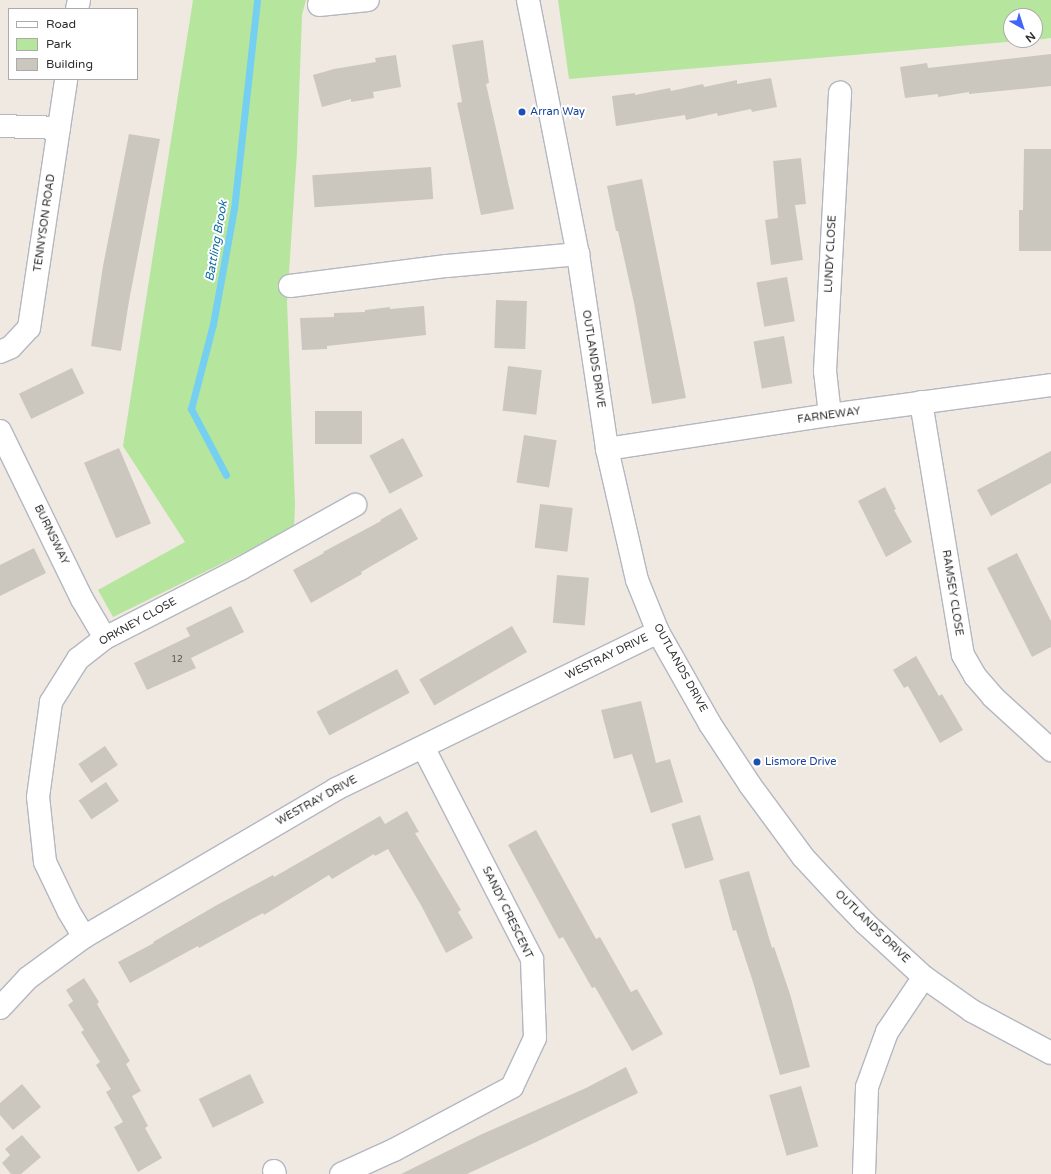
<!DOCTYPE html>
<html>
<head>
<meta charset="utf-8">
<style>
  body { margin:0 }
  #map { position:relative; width:1051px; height:1174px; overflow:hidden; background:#efe9e1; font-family:"Varela Round",sans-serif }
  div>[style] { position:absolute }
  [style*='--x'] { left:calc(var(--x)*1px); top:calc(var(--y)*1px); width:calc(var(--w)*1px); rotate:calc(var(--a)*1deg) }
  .green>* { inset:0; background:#b6e59e }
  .stream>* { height:7px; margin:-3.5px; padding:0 3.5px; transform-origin:3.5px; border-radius:3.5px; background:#75cff0 }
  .building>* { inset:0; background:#cbc7bf; transform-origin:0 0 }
  .roads { filter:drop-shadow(1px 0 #b4b7c1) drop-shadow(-1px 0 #b4b7c1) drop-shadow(0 1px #b4b7c1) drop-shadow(0 -1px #b4b7c1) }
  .minor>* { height:22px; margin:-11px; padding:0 11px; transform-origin:11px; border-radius:11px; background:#fff }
  .dots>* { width:11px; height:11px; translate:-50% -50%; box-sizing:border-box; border:2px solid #fff; border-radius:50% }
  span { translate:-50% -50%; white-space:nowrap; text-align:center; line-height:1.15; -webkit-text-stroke:4px #fff; paint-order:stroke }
  .number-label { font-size:9px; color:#555452 }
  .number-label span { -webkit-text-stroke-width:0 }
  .transit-label { font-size:11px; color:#164399 }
  .left { translate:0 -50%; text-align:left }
  .street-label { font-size:11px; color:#2e2e2e }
  .water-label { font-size:12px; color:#0d6fa3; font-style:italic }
  .legend { position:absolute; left:8px; top:8px; width:130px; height:72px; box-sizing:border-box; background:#fff; border:1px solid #ababab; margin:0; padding:5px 7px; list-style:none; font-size:12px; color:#2e2e2e }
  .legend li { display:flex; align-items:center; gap:8px; height:20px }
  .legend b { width:20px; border:1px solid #ababab }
  .north { position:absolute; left:1003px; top:8px; width:40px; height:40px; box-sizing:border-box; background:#fff; border:1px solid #ababab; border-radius:50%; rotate:141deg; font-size:11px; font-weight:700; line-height:16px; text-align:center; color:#2e2e2e }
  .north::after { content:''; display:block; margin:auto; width:14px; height:18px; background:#4264fb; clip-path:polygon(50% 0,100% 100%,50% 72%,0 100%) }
</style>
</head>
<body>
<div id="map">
  <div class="green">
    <i style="clip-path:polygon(193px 0,306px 0,302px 15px,297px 152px,287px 302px,295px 504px,294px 528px,113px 617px,98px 590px,185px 542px,123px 446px)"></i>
    <i style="clip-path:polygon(558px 0,1051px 0,1051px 38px,1035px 40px,1035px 16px,1011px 16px,1011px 40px,1030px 40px,569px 79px)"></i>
  </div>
  <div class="stream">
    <i style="--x:226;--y:475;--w:75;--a:-117.9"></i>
    <i style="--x:191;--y:409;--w:88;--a:-75.5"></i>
    <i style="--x:213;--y:324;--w:117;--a:-79.7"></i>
    <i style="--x:234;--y:209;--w:210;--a:-83.7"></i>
  </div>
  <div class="building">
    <i style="clip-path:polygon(483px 40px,489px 83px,486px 84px,514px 209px,481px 215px,457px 103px,462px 102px,452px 45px)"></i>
    <i style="clip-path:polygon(1051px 54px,1051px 86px,969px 94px,969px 92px,938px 97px,938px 94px,905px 98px,900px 67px,927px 63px,928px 68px)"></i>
    <i style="clip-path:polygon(396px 55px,401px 87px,373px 92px,374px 98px,351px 102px,351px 99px,322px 107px,313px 75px,334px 69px,376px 62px,375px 58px)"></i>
    <i style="clip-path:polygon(771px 78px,777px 107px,752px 112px,751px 109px,718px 116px,717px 113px,686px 120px,685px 115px,616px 126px,612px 96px,635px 93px,635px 95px,670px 88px,671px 91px,703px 84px,704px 87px,737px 80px,737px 84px)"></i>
    <i style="clip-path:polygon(129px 134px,160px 139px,129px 301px,121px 351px,91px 346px,103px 266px)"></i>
    <i style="clip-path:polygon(1024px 149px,1051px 149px,1051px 251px,1019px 251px,1019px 210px,1023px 210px)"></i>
    <i style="clip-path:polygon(801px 158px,806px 204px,795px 205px,803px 260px,771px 265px,765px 220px,778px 218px,773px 161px)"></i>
    <i style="left:431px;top:167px;width:32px;height:119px;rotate:86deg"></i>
    <i style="clip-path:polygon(642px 179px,686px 398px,652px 404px,634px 303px,618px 231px,616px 231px,607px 186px)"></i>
    <i style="left:787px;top:277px;width:45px;height:31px;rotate:80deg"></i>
    <i style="left:496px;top:300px;width:31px;height:48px;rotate:2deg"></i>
    <i style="clip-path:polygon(424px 306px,426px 335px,327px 346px,327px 349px,302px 350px,300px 318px,334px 317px,334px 313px,365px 312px,365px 310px,390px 307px,390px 309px)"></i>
    <i style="left:784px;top:336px;width:48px;height:31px;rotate:80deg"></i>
    <i style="left:508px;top:366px;width:34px;height:45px;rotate:7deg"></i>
    <i style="left:72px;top:368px;width:28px;height:59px;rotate:64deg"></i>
    <i style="left:315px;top:411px;width:47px;height:33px"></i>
    <i style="left:524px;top:435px;width:33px;height:48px;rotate:9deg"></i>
    <i style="left:403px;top:438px;width:43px;height:38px;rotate:62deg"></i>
    <i style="left:119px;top:448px;width:82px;height:38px;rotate:67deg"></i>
    <i style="clip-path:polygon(1051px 451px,1051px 483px,991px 516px,977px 490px)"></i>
    <i style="clip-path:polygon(885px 487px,896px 509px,894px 510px,912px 542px,886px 557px,858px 501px)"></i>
    <i style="left:540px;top:504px;width:33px;height:44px;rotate:7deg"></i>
    <i style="clip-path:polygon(401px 508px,418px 539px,361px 572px,362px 574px,311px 603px,293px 570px,324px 553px,323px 552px,381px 521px,380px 520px)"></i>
    <i style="clip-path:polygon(34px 548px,46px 573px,0 596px,0 565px)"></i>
    <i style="clip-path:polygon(1017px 553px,1051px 621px,1051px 647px,1032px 657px,987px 568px)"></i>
    <i style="left:557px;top:575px;width:32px;height:48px;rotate:5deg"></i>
    <i style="clip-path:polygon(231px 606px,244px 632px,191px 658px,196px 668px,147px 690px,134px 663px,190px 636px,186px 628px)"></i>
    <i style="left:512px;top:626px;width:30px;height:107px;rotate:60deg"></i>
    <i style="clip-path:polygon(916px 656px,939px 696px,942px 694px,963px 730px,940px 743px,908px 686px,904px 688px,893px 670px)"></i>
    <i style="left:397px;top:669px;width:27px;height:91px;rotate:62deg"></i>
    <i style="clip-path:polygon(641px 701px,656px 763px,670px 759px,683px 802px,651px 813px,632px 754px,614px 759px,601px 710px)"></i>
    <i style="left:105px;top:746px;width:23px;height:32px;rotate:56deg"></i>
    <i style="left:106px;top:782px;width:23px;height:33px;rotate:56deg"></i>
    <i style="clip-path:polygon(407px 811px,419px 832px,415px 833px,461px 910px,458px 912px,473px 938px,446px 953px,422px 907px,388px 849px,375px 856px,374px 854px,332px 879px,329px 875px,264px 915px,263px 913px,199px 948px,198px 946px,130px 983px,118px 962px,154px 943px,153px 942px,217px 905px,273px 875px,274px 877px,380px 816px,385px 824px)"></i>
    <i style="left:700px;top:815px;width:47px;height:30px;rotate:73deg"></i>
    <i style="clip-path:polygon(536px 830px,596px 939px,600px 937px,631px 992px,637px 989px,663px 1034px,632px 1051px,595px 987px,592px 988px,563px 937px,559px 939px,508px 845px)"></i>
    <i style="clip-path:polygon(749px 871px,772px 948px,774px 947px,790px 994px,810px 1067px,780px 1075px,753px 982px,736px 930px,733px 931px,719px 880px)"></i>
    <i style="clip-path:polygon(84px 978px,99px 1002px,97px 1004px,130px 1061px,126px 1064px,141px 1091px,132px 1096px,148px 1126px,145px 1128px,162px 1158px,138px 1172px,114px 1127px,123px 1122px,106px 1092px,111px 1089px,96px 1065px,100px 1062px,81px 1032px,84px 1030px,68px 1005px,73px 1001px,66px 990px)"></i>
    <i style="clip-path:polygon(626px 1067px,638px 1093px,534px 1143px,467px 1174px,401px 1174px,480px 1135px,586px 1088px)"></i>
    <i style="left:250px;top:1074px;width:32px;height:57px;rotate:64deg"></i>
    <i style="clip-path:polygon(22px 1084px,41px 1107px,13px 1130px,0 1115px,0 1103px)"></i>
    <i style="left:801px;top:1086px;width:63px;height:33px;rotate:74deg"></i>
    <i style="clip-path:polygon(22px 1135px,41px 1157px,21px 1174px,11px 1174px,2px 1163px,10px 1155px,5px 1149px)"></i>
  </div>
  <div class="roads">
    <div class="minor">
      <i style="--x:528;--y:0;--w:259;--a:78.9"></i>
      <i style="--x:578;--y:254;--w:197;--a:81.5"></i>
      <i style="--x:607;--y:449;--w:134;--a:77.1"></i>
      <i style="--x:637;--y:580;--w:56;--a:68"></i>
      <i style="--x:658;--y:632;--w:106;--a:60.5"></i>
      <i style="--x:710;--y:724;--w:73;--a:56.7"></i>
      <i style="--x:750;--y:785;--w:89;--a:53.6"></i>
      <i style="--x:803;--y:857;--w:59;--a:47.1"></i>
      <i style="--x:843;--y:900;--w:32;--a:46"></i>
      <i style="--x:865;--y:923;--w:80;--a:42.5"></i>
      <i style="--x:924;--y:977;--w:59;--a:35.3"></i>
      <i style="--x:972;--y:1011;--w:89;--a:28"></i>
      <i style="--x:319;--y:5;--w:49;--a:-5.8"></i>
      <i style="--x:77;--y:9;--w:9;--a:-77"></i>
      <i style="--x:0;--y:126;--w:59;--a:1.9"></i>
      <i style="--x:290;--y:286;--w:158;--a:-7.3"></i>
      <i style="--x:447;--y:266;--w:132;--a:-5.2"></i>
      <i style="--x:0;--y:352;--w:12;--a:-24"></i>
      <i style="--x:11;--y:347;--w:26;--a:-47"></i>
      <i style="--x:29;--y:328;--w:252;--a:-81.5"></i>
      <i style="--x:921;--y:402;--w:256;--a:80.6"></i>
      <i style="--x:963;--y:655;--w:24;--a:60"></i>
      <i style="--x:975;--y:676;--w:28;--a:49"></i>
      <i style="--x:993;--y:697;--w:79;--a:42.4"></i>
      <i style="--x:830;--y:415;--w:44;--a:-96.5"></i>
      <i style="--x:825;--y:371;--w:279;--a:-86.9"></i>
      <i style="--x:0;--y:431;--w:187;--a:64"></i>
      <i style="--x:82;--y:599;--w:45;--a:59.5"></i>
      <i style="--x:607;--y:449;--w:226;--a:-8.7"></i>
      <i style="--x:830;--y:415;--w:223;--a:-7.7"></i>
      <i style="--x:84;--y:937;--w:31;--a:-121"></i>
      <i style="--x:68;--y:910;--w:53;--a:-115.6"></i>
      <i style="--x:45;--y:862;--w:65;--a:-96.1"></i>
      <i style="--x:38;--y:797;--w:96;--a:-82.2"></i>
      <i style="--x:51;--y:702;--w:51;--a:-57.9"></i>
      <i style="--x:78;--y:659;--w:34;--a:-38"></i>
      <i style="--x:105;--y:638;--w:152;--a:-27.1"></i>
      <i style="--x:240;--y:569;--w:132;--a:-29.1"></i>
      <i style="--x:0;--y:1008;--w:41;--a:-47"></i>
      <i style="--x:28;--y:978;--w:69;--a:-36.2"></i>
      <i style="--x:84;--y:937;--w:292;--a:-30.4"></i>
      <i style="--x:336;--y:789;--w:358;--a:-26"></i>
      <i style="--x:274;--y:1171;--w:3;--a:72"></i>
      <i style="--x:341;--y:1174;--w:58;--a:-24.4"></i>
      <i style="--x:394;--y:1150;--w:134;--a:-28.1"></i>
      <i style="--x:512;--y:1087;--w:54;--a:-64.9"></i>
      <i style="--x:535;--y:1038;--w:79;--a:-92.2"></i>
      <i style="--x:532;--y:959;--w:238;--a:-117.2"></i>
      <i style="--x:864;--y:1174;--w:87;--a:-88"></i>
      <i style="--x:867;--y:1087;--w:59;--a:-70"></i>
      <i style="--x:887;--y:1032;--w:66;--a:-56.1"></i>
    </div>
  </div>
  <div class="dots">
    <i style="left:522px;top:112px;background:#1a4fb4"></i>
    <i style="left:757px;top:762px;background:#1a4fb4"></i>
  </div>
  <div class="number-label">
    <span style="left:177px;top:660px">12</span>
  </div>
  <div class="transit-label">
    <span class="left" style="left:530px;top:112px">Arran Way</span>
    <span class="left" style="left:765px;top:762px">Lismore Drive</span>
  </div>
  <div class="street-label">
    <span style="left:45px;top:223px;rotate:-82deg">TENNYSON ROAD</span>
    <span style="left:831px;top:254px;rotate:-87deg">LUNDY CLOSE</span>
    <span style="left:593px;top:359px;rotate:81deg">OUTLANDS DRIVE</span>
    <span style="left:829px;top:416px;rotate:-8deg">FARNEWAY</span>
    <span style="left:51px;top:535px;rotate:64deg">BURNSWAY</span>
    <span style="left:952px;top:593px;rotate:81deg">RAMSEY CLOSE</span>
    <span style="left:138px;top:622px;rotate:-29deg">ORKNEY CLOSE</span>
    <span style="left:607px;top:657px;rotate:-26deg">WESTRAY DRIVE</span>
    <span style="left:680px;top:668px;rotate:61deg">OUTLANDS DRIVE</span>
    <span style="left:317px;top:801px;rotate:-29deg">WESTRAY DRIVE</span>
    <span style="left:507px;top:913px;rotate:64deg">SANDY CRESCENT</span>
    <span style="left:872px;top:927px;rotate:44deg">OUTLANDS DRIVE</span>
  </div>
  <div class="water-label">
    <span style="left:217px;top:241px;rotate:-80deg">Battling Brook</span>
  </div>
  <ul class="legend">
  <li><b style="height:5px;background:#fff"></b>Road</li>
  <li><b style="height:11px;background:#b6e59e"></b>Park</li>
  <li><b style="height:11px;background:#cbc7bf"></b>Building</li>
  </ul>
  <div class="north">N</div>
</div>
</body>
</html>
